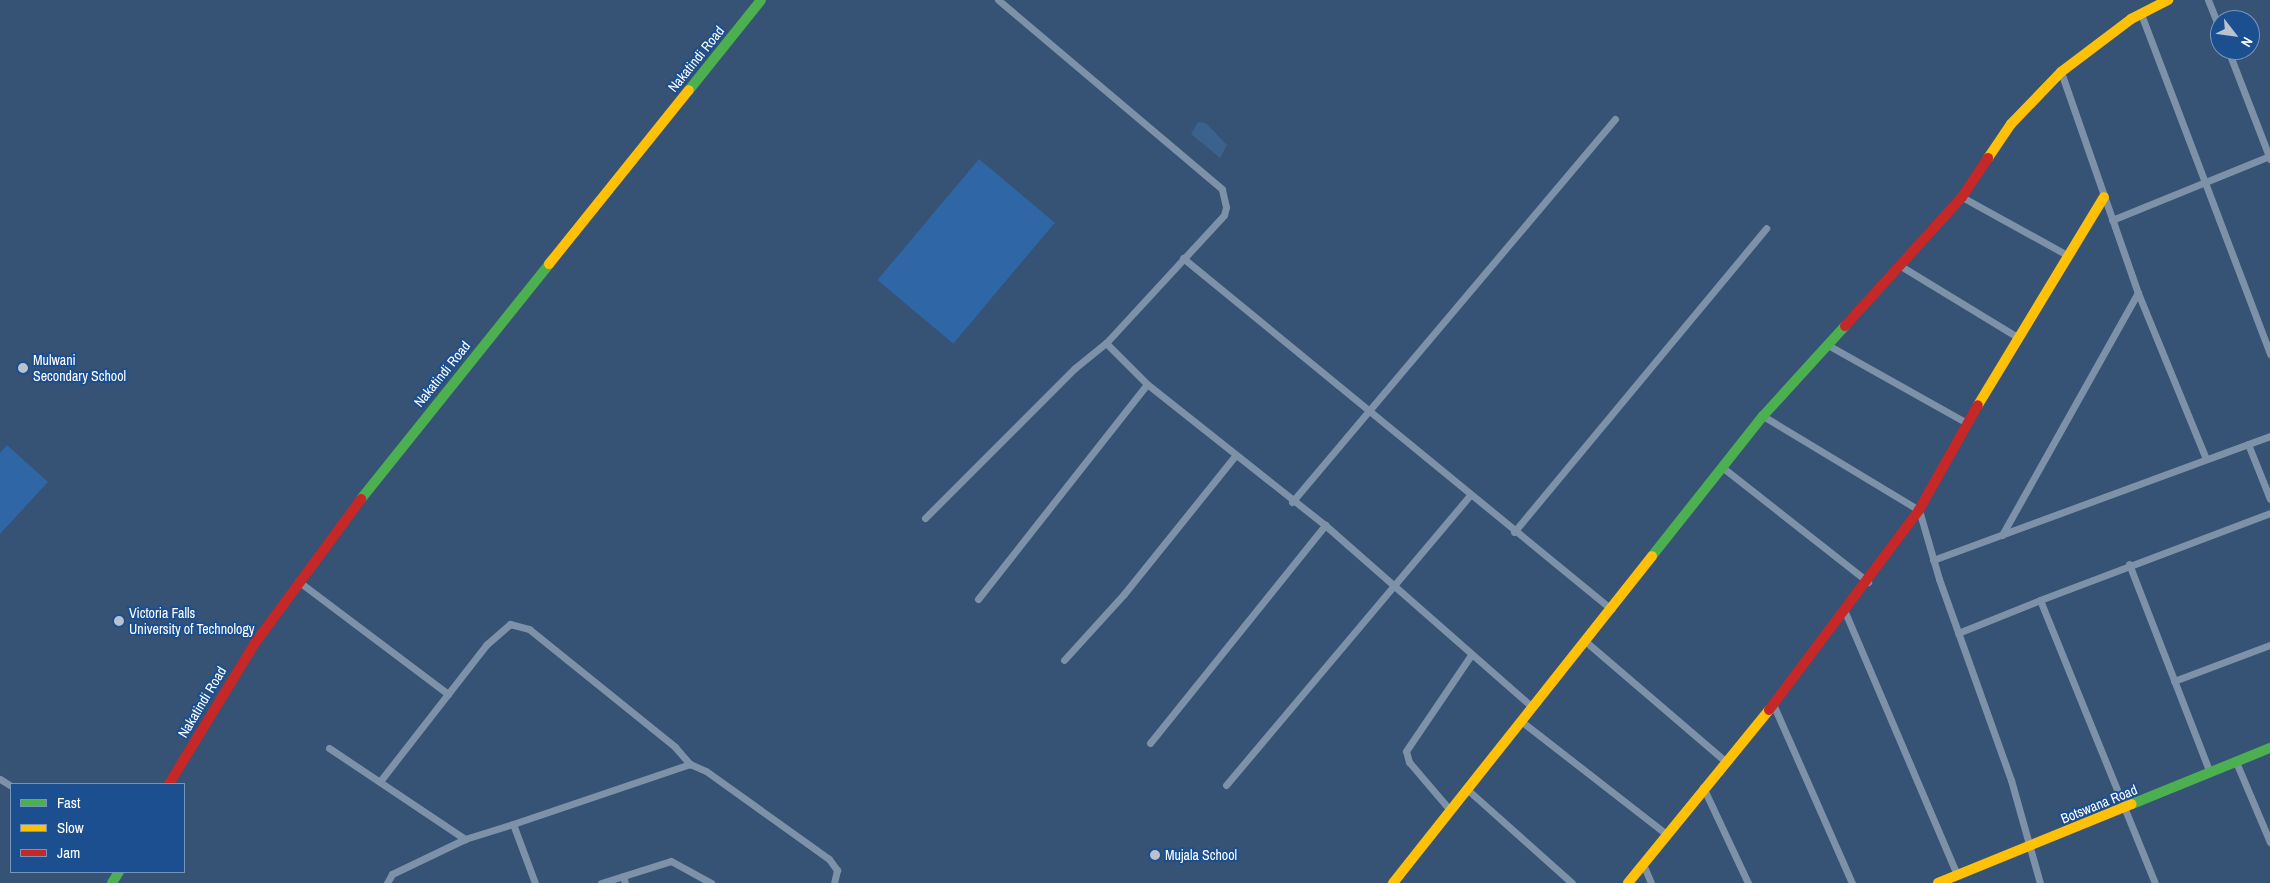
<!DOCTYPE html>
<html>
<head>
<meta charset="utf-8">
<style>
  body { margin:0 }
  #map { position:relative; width:2270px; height:883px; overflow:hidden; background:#365274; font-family:"Archivo Narrow",sans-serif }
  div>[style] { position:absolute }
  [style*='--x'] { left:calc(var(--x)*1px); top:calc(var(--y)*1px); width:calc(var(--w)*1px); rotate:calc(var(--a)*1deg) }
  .green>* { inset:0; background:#2f66a5; transform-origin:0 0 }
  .water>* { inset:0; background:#3b618d }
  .street>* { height:7px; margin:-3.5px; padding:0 3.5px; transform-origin:3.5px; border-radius:3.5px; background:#7d92a8 }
  .fast>* { height:10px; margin:-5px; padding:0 5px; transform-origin:5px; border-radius:5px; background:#4caf50 }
  .slow>* { height:10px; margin:-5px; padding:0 5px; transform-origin:5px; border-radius:5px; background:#ffc107 }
  .jam>* { height:10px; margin:-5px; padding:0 5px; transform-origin:5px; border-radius:5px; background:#c62828 }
  .dots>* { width:14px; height:14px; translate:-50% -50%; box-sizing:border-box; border:2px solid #1b4f8f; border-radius:50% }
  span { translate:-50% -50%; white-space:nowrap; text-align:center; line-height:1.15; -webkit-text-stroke:4px #1b4f8f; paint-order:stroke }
  .street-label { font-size:14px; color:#fff }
  .poi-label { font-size:14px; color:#fff }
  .left { translate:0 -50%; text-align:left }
  .legend { position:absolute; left:10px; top:783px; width:175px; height:90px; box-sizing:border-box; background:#1b4f8f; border:1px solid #7695bc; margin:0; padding:6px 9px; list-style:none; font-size:15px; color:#fff }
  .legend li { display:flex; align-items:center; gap:10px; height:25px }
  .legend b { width:25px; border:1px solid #7695bc }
  .north { position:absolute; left:2210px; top:10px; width:50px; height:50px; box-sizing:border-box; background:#1b4f8f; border:1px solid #7695bc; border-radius:50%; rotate:120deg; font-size:14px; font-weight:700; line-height:20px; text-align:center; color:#fff }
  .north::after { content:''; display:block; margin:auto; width:18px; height:22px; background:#b9c2ce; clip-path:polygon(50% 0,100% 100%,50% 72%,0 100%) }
</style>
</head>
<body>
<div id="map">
  <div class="green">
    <i style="left:979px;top:159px;width:99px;height:158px;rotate:40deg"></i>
    <i style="clip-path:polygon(7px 445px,48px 482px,0 534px,0 453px)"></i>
  </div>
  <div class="water">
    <i style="clip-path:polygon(1198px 122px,1206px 123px,1227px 145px,1220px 158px,1191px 134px)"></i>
  </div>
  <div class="street">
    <i style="--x:2208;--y:0;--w:32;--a:68"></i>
    <i style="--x:2141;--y:14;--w:364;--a:69.2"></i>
    <i style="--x:2228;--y:50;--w:117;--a:68.9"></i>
    <i style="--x:2061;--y:72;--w:234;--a:70.8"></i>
    <i style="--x:2138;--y:293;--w:179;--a:67.7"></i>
    <i style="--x:1962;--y:197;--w:120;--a:28.9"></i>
    <i style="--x:2112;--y:220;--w:170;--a:-22.1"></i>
    <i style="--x:1183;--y:258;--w:554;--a:39.35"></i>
    <i style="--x:1899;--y:265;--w:137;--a:31.3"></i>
    <i style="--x:1106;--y:343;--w:58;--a:45"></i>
    <i style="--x:1147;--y:384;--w:227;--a:38.4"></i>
    <i style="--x:1325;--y:525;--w:276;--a:41.3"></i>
    <i style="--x:1826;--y:344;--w:159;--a:29.3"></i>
    <i style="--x:1763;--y:416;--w:182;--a:31.1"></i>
    <i style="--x:1919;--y:510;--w:72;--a:73.8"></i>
    <i style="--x:1939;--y:579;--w:214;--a:70.3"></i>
    <i style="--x:2011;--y:780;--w:107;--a:74.3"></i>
    <i style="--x:2248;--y:444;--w:59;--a:68.2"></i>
    <i style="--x:1722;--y:467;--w:186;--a:38.2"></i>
    <i style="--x:1292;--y:502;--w:501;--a:-49.86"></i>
    <i style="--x:925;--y:518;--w:212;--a:-45"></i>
    <i style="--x:1075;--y:368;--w:40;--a:-39"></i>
    <i style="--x:1106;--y:343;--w:174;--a:-47.3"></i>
    <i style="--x:1224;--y:215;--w:8;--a:-76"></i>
    <i style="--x:1226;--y:207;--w:18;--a:-103"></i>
    <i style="--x:1222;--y:189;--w:293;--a:-139.8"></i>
    <i style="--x:1514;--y:532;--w:395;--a:-50.3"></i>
    <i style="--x:2002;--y:535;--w:278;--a:-60.7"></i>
    <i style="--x:1933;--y:560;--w:359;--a:-20.2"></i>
    <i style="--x:2129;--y:564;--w:224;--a:68.8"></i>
    <i style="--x:298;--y:581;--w:188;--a:37"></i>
    <i style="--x:978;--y:599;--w:273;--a:-51.8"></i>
    <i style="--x:2040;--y:600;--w:246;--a:-20.7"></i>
    <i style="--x:1845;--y:612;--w:286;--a:66.9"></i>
    <i style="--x:1958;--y:633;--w:88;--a:-21.9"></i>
    <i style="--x:2040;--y:600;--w:305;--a:67.9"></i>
    <i style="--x:1585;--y:641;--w:184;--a:40.6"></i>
    <i style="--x:1064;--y:660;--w:89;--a:-47.7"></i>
    <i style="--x:1124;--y:594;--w:177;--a:-51.2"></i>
    <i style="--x:2174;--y:681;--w:103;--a:-20.6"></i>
    <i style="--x:1773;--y:704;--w:196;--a:66.2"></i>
    <i style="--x:1521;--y:721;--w:182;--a:37.9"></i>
    <i style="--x:1150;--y:743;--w:280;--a:-51.2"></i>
    <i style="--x:329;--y:748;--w:164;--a:33.8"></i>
    <i style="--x:2236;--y:762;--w:87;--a:67"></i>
    <i style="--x:0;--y:779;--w:13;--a:32"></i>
    <i style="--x:381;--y:780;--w:171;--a:-52.1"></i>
    <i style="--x:486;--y:645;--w:32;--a:-41"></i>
    <i style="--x:510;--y:624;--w:20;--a:15"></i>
    <i style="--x:529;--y:629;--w:188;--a:38.9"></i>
    <i style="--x:675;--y:747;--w:23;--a:49"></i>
    <i style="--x:1226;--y:785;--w:379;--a:-49.9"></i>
    <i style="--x:1703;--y:787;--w:106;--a:64.9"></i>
    <i style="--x:1469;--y:791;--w:138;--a:41.8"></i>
    <i style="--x:1450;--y:810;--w:63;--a:-130.5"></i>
    <i style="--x:1409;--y:762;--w:11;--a:-105"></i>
    <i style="--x:1406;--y:751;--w:116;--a:-55.9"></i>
    <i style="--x:513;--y:824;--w:187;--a:-18.7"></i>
    <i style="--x:690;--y:764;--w:17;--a:24"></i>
    <i style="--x:706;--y:771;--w:151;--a:35.6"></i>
    <i style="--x:829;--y:859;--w:14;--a:54"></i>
    <i style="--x:837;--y:870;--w:13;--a:103"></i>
    <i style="--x:1643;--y:864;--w:21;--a:67"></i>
    <i style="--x:623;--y:876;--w:7;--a:74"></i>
    <i style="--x:387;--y:883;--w:10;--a:-61"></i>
    <i style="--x:392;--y:874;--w:81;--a:-25.6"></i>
    <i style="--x:465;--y:839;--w:50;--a:-17.4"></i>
    <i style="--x:513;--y:824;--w:63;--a:69.6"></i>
    <i style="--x:601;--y:883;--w:73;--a:-17.4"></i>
    <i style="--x:671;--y:861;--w:46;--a:28.8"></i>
  </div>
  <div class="fast">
    <i style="--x:689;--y:90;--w:115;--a:-51.3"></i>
    <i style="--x:361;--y:499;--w:301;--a:-51.3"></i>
    <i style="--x:1652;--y:556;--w:179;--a:-51.6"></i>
    <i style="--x:1763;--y:416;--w:122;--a:-47.7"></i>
    <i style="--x:2132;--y:804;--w:149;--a:-22.1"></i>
    <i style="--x:112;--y:883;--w:13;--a:-58"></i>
  </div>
  <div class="slow">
    <i style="--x:1988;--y:158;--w:41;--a:-55.9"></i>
    <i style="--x:2011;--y:124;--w:72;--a:-46.1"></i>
    <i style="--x:2061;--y:72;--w:88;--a:-37.1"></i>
    <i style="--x:2131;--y:19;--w:42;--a:-27.2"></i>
    <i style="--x:549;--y:264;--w:223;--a:-51.2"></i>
    <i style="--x:1978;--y:405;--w:243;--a:-58.8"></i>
    <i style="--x:1393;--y:883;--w:417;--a:-51.6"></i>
    <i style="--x:1628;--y:883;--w:223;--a:-50.8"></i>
    <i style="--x:1938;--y:883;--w:209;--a:-22.2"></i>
  </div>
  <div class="jam">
    <i style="--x:1845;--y:326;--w:174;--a:-47.8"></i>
    <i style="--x:1962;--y:197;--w:47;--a:-56.3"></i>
    <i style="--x:1769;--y:710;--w:250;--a:-53.1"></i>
    <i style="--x:1919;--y:510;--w:120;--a:-60.7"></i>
    <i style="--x:169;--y:784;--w:165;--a:-58.6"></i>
    <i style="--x:255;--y:643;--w:179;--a:-53.6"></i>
  </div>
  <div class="dots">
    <i style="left:23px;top:368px;background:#b9c2ce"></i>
    <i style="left:119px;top:621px;background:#b9c2ce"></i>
    <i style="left:1155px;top:855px;background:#b9c2ce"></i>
  </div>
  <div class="street-label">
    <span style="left:696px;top:59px;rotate:-51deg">Nakatindi Road</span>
    <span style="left:442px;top:374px;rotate:-51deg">Nakatindi Road</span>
    <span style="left:202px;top:702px;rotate:-59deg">Nakatindi Road</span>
    <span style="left:2099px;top:804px;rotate:-22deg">Botswana Road</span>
  </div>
  <div class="poi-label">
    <span class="left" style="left:33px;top:368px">Mulwani<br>Secondary School</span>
    <span class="left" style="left:129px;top:621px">Victoria Falls<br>University of Technology</span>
    <span class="left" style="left:1165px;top:855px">Mujala School</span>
  </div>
  <ul class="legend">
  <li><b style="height:6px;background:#4caf50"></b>Fast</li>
  <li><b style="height:6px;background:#ffc107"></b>Slow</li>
  <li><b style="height:6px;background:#c62828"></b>Jam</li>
  </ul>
  <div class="north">N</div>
</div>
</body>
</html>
